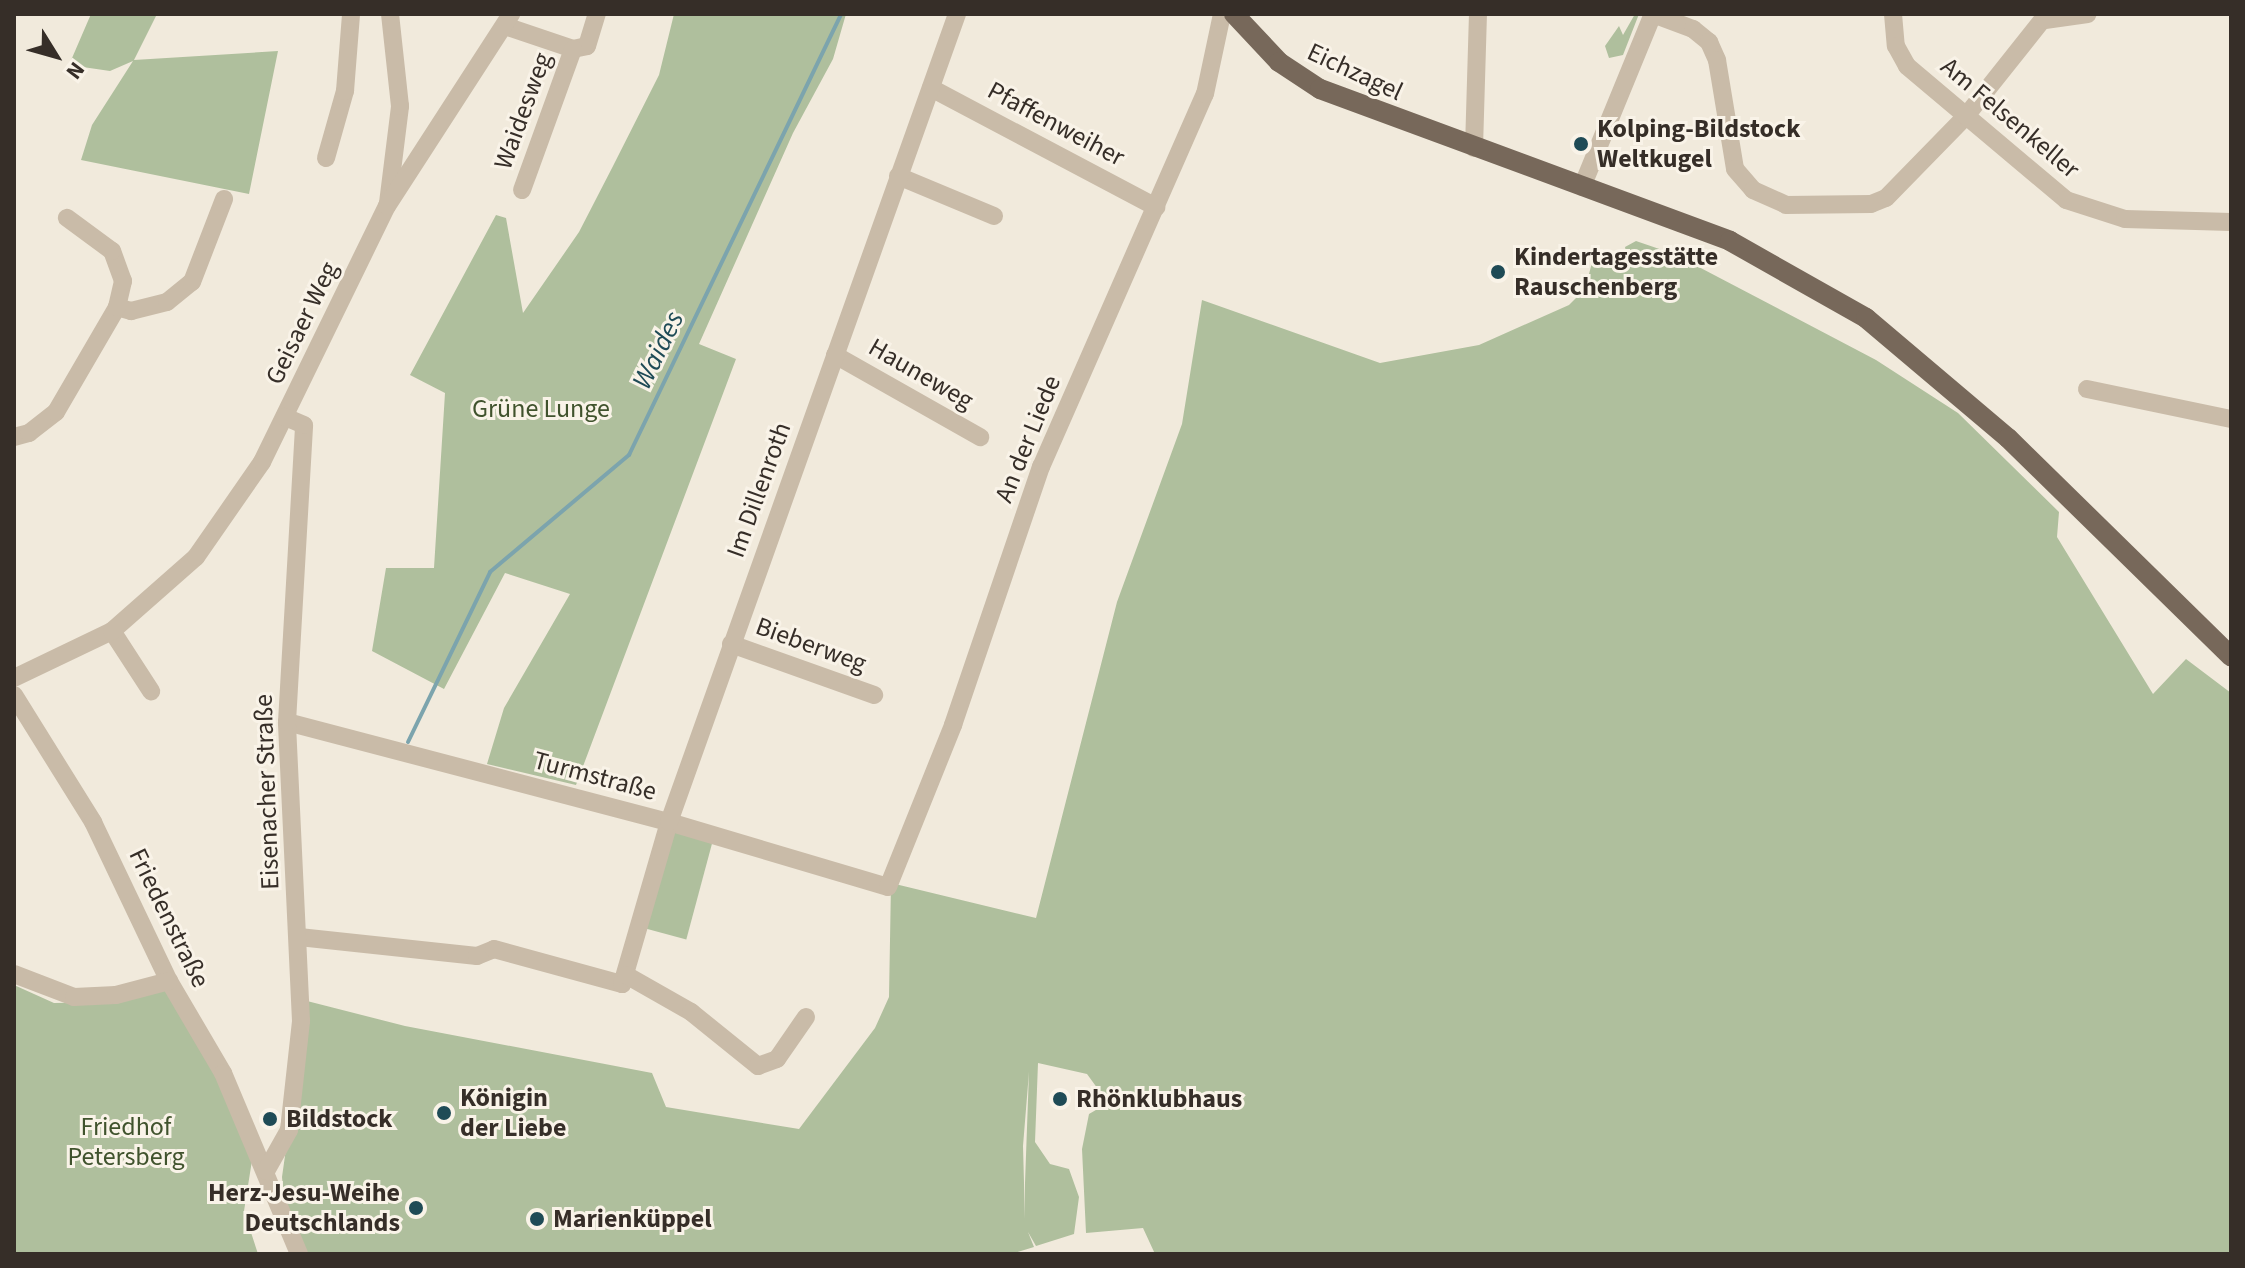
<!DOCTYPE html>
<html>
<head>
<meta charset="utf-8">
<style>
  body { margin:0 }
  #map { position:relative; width:2245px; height:1268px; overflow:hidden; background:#f1eadc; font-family:"Source Sans 3",sans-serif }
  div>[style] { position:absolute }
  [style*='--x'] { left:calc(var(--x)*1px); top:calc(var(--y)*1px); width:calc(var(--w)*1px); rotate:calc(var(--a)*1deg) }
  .green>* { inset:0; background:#afbf9d; transform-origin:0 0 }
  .stream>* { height:4px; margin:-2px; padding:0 2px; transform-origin:2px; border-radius:2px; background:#7ca4ad }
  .minor>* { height:18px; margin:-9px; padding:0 9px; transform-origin:9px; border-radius:9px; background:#c9bba8 }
  .major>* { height:20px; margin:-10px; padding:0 10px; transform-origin:10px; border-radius:10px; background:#77685a }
  .dots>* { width:22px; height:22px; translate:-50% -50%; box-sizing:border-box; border:4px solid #f9f3e8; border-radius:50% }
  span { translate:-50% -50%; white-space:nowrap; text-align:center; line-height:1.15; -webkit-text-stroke:6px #f9f3e8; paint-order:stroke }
  .street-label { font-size:26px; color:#362e28 }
  .poi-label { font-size:26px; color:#362e28; font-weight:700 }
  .left { translate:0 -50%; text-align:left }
  .right { translate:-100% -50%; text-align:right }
  .park-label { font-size:26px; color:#40532d }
  .water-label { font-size:28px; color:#1f4b56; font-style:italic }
  .frame { position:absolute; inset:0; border:16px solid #362e28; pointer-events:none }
  .north { position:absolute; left:16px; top:16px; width:80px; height:80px; -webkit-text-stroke:6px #f9f3e8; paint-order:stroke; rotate:127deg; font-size:22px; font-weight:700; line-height:32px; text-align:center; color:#362e28 }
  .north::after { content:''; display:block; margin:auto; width:28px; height:36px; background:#362e28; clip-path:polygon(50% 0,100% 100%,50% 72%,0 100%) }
</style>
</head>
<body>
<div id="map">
  <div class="green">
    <i style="clip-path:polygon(91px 14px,157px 14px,134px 60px,278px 51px,249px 194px,81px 160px,92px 125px,133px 61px,110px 71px,69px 65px)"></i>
    <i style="clip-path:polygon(674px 14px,846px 14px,833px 59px,793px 133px,699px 344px,736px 359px,576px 785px,487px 764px,504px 708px,570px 594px,505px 573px,444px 689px,372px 651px,386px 568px,434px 568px,445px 393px,410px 375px,496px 215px,506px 218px,523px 313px,579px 232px,612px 168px,659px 75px)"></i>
    <i style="clip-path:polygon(1635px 14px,1639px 14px,1623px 55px,1609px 58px,1605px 46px,1619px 26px,1623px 35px)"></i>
    <i style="clip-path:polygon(evenodd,1636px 241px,1674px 254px,1876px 360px,1958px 413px,2059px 512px,2057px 537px,2153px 694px,2186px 659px,2231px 693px,2231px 1254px,1155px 1254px,1143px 1228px,1086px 1233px,1082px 1149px,1089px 1114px,1101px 1107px,1103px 1096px,1087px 1074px,1038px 1063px,1035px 1142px,1050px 1164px,1069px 1169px,1079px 1197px,1074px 1234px,1036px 1246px,1028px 1232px,1034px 1247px,1011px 1254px,305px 1254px,284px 1199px,282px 1177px,307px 1001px,405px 1026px,652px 1073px,666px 1107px,799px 1129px,875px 1028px,889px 997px,891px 883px,1036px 918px,1117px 602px,1182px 424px,1202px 300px,1380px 363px,1479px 345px,1569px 305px,1585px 289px,1594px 255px,1607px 266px,1629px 267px,1625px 247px,1636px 241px,1029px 1072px,1025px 1183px,1025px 1219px,1023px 1146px,1029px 1072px)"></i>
    <i style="left:668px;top:830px;width:46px;height:101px;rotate:15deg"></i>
    <i style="clip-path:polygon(14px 985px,54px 1003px,121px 1002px,168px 987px,219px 1075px,253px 1154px,244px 1211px,258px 1254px,14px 1254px)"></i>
  </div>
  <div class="stream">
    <i style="--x:408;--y:742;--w:189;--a:-64.2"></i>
    <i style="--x:490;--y:572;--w:182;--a:-40.1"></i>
    <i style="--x:629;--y:455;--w:489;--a:-64.3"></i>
  </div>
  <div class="minor">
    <i style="--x:1653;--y:14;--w:43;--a:20.6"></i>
    <i style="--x:1693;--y:29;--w:21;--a:39"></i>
    <i style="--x:1709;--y:42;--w:20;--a:66"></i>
    <i style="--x:1717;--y:60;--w:110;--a:80.6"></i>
    <i style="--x:1735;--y:169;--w:28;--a:49"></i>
    <i style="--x:1753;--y:190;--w:36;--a:24"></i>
    <i style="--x:1786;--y:205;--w:85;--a:-0.7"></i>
    <i style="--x:1871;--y:204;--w:16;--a:-22"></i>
    <i style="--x:1886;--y:198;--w:115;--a:-45.7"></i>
    <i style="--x:1966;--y:116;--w:130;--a:-51.5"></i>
    <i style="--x:1893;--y:14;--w:32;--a:85"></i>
    <i style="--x:1896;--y:46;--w:23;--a:61"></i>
    <i style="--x:1907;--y:66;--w:208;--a:40.1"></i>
    <i style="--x:2066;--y:200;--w:62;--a:17.9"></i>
    <i style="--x:2125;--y:219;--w:106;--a:1.6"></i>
    <i style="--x:2045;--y:20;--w:43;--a:-7.9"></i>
    <i style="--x:505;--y:26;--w:72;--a:18.7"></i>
    <i style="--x:573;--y:49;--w:14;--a:-12"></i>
    <i style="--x:587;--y:46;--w:34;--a:-73"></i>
    <i style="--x:931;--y:88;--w:255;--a:27.9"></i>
    <i style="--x:1474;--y:148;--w:134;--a:-88.3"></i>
    <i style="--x:326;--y:158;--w:70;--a:-74.2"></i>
    <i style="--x:345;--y:91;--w:77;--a:-85.5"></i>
    <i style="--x:898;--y:176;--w:104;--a:22.6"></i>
    <i style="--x:1582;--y:187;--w:187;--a:-67.7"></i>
    <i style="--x:522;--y:190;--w:150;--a:-70.1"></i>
    <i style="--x:388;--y:203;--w:98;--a:-82.9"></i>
    <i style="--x:400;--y:106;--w:93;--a:-96.2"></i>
    <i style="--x:117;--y:307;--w:15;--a:16"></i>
    <i style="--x:131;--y:311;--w:37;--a:-14"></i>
    <i style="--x:167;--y:302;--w:32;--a:-39"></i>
    <i style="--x:192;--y:282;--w:89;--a:-68.9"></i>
    <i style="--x:835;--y:355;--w:167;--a:29.5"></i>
    <i style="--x:2087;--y:389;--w:147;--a:11.8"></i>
    <i style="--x:14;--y:437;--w:16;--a:-15"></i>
    <i style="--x:29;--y:433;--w:34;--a:-38"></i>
    <i style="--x:56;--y:412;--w:121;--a:-59.8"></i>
    <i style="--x:117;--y:307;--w:27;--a:-77"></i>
    <i style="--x:123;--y:281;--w:32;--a:-110"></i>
    <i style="--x:112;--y:251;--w:56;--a:-143.7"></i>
    <i style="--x:112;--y:631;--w:72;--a:57"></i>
    <i style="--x:731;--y:644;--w:152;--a:19.6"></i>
    <i style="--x:14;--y:678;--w:109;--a:-25.6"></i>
    <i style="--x:112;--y:631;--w:112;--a:-41.4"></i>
    <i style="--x:196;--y:557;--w:116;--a:-55.2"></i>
    <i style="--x:262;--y:462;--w:285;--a:-64"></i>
    <i style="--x:387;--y:206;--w:229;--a:-57.1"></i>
    <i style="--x:14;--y:695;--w:150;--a:58.1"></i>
    <i style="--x:93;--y:822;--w:176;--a:64.5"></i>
    <i style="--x:169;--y:981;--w:107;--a:59.6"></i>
    <i style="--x:223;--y:1073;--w:196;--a:67.2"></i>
    <i style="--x:287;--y:722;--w:395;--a:14.7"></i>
    <i style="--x:669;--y:822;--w:228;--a:16.5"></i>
    <i style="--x:888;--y:887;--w:175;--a:-68.1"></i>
    <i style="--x:953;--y:725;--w:273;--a:-71.2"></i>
    <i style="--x:1041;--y:467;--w:407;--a:-66.3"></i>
    <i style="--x:1205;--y:94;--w:82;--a:-78"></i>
    <i style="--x:299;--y:937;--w:179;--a:6.1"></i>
    <i style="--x:477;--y:956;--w:18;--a:-22"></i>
    <i style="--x:494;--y:949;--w:133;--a:15.3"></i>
    <i style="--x:622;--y:984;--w:169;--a:-73.8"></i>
    <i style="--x:669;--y:822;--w:858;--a:-70.38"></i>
    <i style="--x:14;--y:974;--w:64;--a:21"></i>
    <i style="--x:74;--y:997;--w:42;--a:-2.7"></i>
    <i style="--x:116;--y:995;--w:55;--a:-14.8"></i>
    <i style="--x:626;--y:975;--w:75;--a:29.6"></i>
    <i style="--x:691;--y:1012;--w:86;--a:38.9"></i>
    <i style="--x:758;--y:1066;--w:20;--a:-20"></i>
    <i style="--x:777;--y:1059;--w:51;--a:-55.4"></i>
    <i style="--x:266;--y:1171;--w:47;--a:-60.7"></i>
    <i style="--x:289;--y:1130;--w:110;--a:-83.7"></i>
    <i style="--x:301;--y:1021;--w:299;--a:-92.7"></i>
    <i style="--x:287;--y:722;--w:297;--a:-86.7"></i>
    <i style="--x:304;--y:425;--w:21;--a:-157"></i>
  </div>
  <div class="major">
    <i style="--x:1234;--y:14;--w:66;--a:46.8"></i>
    <i style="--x:1279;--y:62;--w:49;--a:33.4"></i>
    <i style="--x:1320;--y:89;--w:437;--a:20.3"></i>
    <i style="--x:1730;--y:241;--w:156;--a:29.5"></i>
    <i style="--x:1866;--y:318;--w:186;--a:40.2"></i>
    <i style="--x:2008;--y:438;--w:312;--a:44.4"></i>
  </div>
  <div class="dots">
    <i style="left:1581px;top:144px;background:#1f4b56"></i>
    <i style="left:1498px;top:272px;background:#1f4b56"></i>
    <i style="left:1060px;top:1099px;background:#1f4b56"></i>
    <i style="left:444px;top:1113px;background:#1f4b56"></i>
    <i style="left:270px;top:1119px;background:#1f4b56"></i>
    <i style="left:416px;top:1208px;background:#1f4b56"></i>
    <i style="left:537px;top:1219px;background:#1f4b56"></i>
  </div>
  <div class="street-label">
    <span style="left:1355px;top:72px;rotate:25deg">Eichzagel</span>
    <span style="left:523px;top:111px;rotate:-70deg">Waidesweg</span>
    <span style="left:2010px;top:118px;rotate:40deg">Am Felsenkeller</span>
    <span style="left:1056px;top:124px;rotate:28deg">Pfaffenweiher</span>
    <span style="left:302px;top:323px;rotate:-64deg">Geisaer Weg</span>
    <span style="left:921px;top:374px;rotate:30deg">Hauneweg</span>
    <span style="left:1028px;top:439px;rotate:-68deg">An der Liede</span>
    <span style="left:759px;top:490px;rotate:-70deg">Im Dillenroth</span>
    <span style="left:811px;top:645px;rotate:20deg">Bieberweg</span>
    <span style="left:595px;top:776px;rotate:15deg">Turmstraße</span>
    <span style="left:267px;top:792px;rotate:-92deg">Eisenacher Straße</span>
    <span style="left:169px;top:918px;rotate:64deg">Friedenstraße</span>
  </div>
  <div class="poi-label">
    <span class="left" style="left:1597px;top:144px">Kolping-Bildstock<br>Weltkugel</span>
    <span class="left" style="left:1514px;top:272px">Kindertagesstätte<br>Rauschenberg</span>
    <span class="left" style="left:460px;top:1113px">Königin<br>der Liebe</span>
    <span class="left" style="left:1076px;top:1099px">Rhönklubhaus</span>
    <span class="left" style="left:286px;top:1119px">Bildstock</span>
    <span class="right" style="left:400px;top:1208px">Herz-Jesu-Weihe<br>Deutschlands</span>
    <span class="left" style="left:553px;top:1219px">Marienküppel</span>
  </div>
  <div class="park-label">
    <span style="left:541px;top:409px">Grüne Lunge</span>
    <span style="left:126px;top:1142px">Friedhof<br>Petersberg</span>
  </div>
  <div class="water-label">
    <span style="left:658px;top:350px;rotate:-64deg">Waides</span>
  </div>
  <div class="frame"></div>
  <div class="north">N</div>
</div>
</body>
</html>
